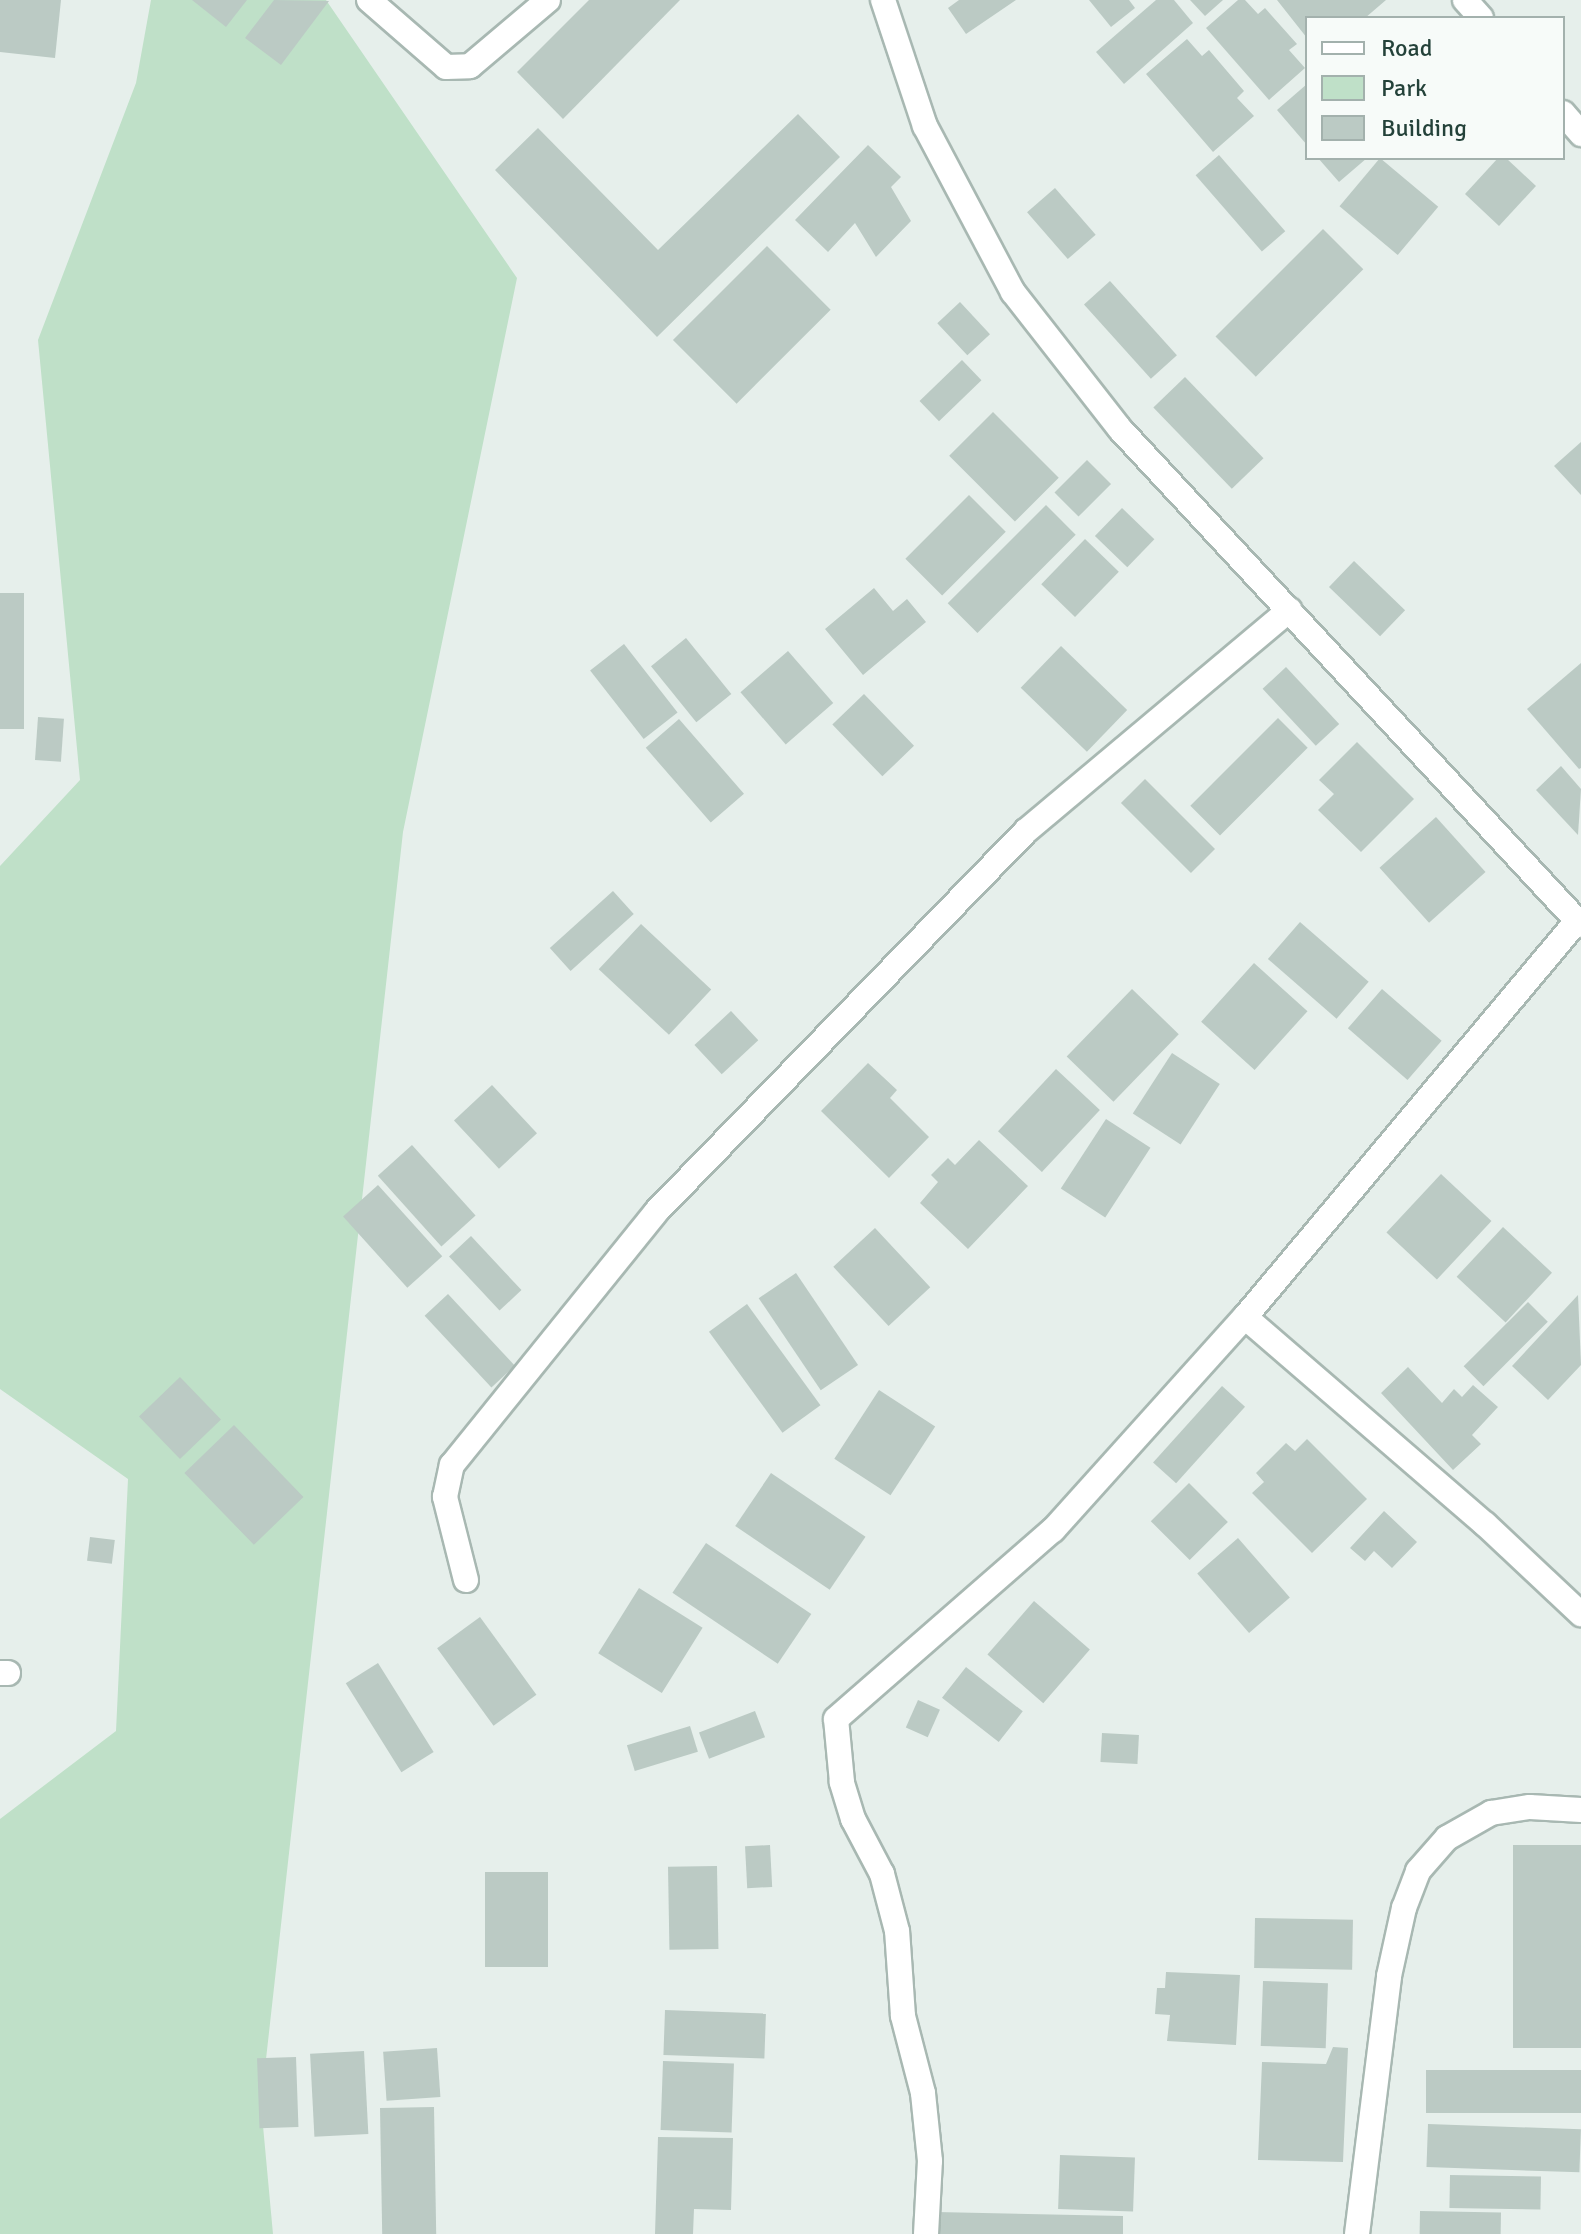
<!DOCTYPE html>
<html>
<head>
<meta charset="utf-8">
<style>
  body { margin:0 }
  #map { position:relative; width:1581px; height:2234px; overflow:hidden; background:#e6efeb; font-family:Signika,sans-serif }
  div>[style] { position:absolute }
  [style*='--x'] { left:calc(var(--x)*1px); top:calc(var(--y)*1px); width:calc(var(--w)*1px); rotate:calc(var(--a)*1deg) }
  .green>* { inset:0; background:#bfe0c8 }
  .building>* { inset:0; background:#bbcac4; transform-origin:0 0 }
  .roads { filter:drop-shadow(2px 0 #a8b8b2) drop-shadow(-2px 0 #a8b8b2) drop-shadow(0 2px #a8b8b2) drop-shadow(0 -2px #a8b8b2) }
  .minor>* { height:24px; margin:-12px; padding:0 12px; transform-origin:12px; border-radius:12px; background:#fff }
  span { translate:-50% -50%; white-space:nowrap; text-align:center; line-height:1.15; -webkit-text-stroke:8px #f7fbf9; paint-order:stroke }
  .legend { position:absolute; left:1305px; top:16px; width:260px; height:144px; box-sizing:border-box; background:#f7fbf9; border:2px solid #a3b1ad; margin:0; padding:10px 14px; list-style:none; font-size:24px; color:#24423a }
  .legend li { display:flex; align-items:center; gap:16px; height:40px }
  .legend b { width:40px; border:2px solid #a3b1ad }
</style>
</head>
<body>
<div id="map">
  <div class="green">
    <i style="clip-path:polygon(151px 0,326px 0,517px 278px,403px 832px,261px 2104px,273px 2234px,0 2234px,0 1819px,116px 1731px,128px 1479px,0 1389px,0 866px,80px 780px,38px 340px,136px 83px)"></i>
  </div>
  <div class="building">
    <i style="clip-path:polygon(0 0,61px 0,55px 58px,0 52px)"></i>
    <i style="clip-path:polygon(192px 0,247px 0,226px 27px)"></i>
    <i style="clip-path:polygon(274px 0,329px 1px,281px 65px,245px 38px)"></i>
    <i style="clip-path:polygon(589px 0,680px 0,563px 119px,517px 72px)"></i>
    <i style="clip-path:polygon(959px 0,1016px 0,966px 34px,948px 8px)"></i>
    <i style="clip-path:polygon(1089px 0,1129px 0,1135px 8px,1111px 27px)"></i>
    <i style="clip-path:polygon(1156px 0,1174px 0,1193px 23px,1124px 84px,1096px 52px)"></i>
    <i style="clip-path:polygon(1190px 0,1223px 0,1205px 16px)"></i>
    <i style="clip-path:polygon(1238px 0,1245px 0,1258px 14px,1265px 8px,1297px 44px,1289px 50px,1305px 68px,1269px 100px,1206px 28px)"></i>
    <i style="clip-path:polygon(1277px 0,1386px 0,1365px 18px,1307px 18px,1307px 38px)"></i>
    <i style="clip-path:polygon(1187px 39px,1202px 56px,1209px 50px,1244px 91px,1237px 98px,1254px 116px,1213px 152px,1146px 74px)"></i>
    <i style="clip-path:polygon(1307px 84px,1307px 145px,1277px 110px)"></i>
    <i style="clip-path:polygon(798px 114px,840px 157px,657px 337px,495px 170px,538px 128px,658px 250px)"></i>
    <i style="clip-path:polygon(868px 145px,901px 177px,891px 187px,911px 221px,876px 257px,855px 223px,828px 252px,795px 220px)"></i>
    <i style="left:1219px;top:155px;width:101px;height:31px;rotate:49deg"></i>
    <i style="clip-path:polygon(1318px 158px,1367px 158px,1339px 182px)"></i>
    <i style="left:1380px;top:158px;width:76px;height:63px;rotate:40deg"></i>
    <i style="clip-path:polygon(1498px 158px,1506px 158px,1536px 186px,1499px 226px,1465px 194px)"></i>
    <i style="left:1055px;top:188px;width:62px;height:37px;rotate:49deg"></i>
    <i style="left:1323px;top:229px;width:57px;height:152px;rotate:45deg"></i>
    <i style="left:767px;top:246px;width:90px;height:133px;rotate:45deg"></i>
    <i style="left:1110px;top:281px;width:100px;height:35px;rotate:48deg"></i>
    <i style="left:960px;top:302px;width:44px;height:31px;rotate:47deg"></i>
    <i style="left:962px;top:360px;width:28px;height:59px;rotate:46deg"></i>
    <i style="left:1185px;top:377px;width:113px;height:44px;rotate:46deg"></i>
    <i style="left:993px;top:412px;width:93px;height:62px;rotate:45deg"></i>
    <i style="clip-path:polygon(1581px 442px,1581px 495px,1554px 466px)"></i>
    <i style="left:1087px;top:460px;width:34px;height:46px;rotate:45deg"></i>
    <i style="left:969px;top:495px;width:52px;height:90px;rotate:45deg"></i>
    <i style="left:1046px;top:505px;width:42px;height:139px;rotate:45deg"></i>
    <i style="left:1122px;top:508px;width:45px;height:39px;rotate:44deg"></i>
    <i style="left:1085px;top:539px;width:47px;height:63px;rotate:44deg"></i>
    <i style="left:1354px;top:561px;width:71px;height:36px;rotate:44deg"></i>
    <i style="clip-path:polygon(874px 588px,893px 611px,907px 599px,926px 622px,863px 675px,825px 629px)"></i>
    <i style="left:24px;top:593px;width:136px;height:24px;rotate:90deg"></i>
    <i style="left:686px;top:638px;width:72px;height:45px;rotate:51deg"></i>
    <i style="left:624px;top:644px;width:87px;height:43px;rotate:52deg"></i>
    <i style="left:1061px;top:646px;width:92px;height:58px;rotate:44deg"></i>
    <i style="left:788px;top:651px;width:69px;height:63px;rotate:49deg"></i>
    <i style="clip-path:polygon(1581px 663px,1581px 768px,1579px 769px,1527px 709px)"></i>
    <i style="left:1286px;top:667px;width:78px;height:32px;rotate:47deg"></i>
    <i style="left:864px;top:694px;width:72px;height:44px;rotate:46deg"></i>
    <i style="left:38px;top:717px;width:26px;height:43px;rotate:4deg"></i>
    <i style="left:1278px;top:718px;width:42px;height:124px;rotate:45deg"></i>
    <i style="left:679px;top:719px;width:99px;height:44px;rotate:49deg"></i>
    <i style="clip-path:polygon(1357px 742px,1414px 799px,1361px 852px,1318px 810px,1334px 794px,1319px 780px)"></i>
    <i style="clip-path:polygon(1561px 766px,1581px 789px,1578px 835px,1536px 790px)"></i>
    <i style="left:1145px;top:779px;width:99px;height:34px;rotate:45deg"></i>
    <i style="left:1436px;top:817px;width:74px;height:76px;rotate:48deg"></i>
    <i style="left:613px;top:891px;width:31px;height:85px;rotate:48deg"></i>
    <i style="left:1300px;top:922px;width:91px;height:49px;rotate:41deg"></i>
    <i style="left:641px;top:924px;width:96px;height:62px;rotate:43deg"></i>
    <i style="left:1254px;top:963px;width:72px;height:79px;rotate:42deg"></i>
    <i style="left:1132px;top:989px;width:65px;height:94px;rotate:44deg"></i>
    <i style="left:1382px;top:989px;width:79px;height:52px;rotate:41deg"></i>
    <i style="left:731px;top:1011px;width:40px;height:50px;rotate:47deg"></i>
    <i style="left:1172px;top:1053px;width:57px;height:72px;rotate:33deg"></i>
    <i style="clip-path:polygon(868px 1063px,897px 1090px,890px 1098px,929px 1137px,889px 1178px,821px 1111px)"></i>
    <i style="left:1056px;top:1069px;width:60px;height:85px;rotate:43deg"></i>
    <i style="left:492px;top:1085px;width:66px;height:52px;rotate:47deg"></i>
    <i style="left:1106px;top:1119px;width:53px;height:83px;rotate:33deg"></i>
    <i style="clip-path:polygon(979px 1140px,1028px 1186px,968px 1249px,920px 1203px,938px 1182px,931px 1175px,948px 1158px,955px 1165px)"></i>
    <i style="left:412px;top:1145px;width:95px;height:46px;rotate:48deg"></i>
    <i style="left:1441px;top:1174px;width:69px;height:80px;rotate:43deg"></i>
    <i style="left:378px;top:1185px;width:96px;height:47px;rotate:48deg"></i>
    <i style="left:1503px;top:1227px;width:67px;height:68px;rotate:43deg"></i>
    <i style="left:875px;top:1228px;width:81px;height:57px;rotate:47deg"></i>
    <i style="left:471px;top:1236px;width:74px;height:30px;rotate:47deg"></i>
    <i style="left:796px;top:1273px;width:111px;height:45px;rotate:56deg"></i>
    <i style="left:448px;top:1294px;width:98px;height:32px;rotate:47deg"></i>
    <i style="clip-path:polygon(1578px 1295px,1581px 1365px,1548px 1400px,1512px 1366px)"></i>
    <i style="left:1528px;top:1302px;width:28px;height:91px;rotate:45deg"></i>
    <i style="left:747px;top:1304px;width:125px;height:47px;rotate:54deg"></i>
    <i style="clip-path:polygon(1408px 1367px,1442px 1403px,1454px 1389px,1462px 1397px,1473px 1385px,1498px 1407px,1472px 1435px,1481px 1444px,1453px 1470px,1381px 1393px)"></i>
    <i style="left:180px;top:1377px;width:59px;height:57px;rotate:46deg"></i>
    <i style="left:1222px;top:1386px;width:31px;height:103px;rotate:42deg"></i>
    <i style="left:879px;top:1390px;width:67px;height:82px;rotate:33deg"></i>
    <i style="left:234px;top:1425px;width:100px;height:69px;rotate:46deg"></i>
    <i style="clip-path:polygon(1307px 1439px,1367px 1499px,1312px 1553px,1252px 1493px,1264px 1482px,1256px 1473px,1286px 1443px,1295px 1451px)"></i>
    <i style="left:771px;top:1473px;width:114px;height:64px;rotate:34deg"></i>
    <i style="left:1189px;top:1483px;width:55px;height:54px;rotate:45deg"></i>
    <i style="clip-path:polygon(1384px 1511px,1417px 1542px,1392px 1568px,1374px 1551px,1365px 1561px,1350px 1548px)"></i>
    <i style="left:90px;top:1537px;width:25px;height:24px;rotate:7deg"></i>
    <i style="left:1238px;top:1538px;width:79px;height:54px;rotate:49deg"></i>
    <i style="left:706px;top:1543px;width:127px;height:60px;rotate:34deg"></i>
    <i style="left:639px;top:1588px;width:75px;height:77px;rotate:32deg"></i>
    <i style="left:1034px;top:1601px;width:74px;height:71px;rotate:41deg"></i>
    <i style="left:480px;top:1617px;width:96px;height:53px;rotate:54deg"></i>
    <i style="left:378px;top:1663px;width:105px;height:38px;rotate:58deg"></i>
    <i style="left:966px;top:1667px;width:72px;height:39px;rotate:38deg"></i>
    <i style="left:918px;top:1700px;width:24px;height:30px;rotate:24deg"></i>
    <i style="left:755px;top:1711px;width:28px;height:60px;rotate:69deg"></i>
    <i style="left:690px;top:1726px;width:27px;height:66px;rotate:73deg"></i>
    <i style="left:1102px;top:1733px;width:37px;height:29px;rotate:3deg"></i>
    <i style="left:770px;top:1845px;width:42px;height:25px;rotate:87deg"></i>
    <i style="left:1513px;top:1845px;width:68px;height:203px"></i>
    <i style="left:717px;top:1866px;width:83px;height:49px;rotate:89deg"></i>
    <i style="left:485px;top:1872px;width:63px;height:95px"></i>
    <i style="left:1255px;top:1918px;width:98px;height:50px;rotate:1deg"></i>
    <i style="clip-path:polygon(1166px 1972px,1240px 1975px,1236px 2045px,1167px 2041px,1170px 2015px,1155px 2014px,1157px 1988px,1165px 1988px)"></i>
    <i style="left:1263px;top:1981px;width:65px;height:65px;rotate:2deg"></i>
    <i style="left:665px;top:2010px;width:101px;height:45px;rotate:2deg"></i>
    <i style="clip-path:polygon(1333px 2047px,1348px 2048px,1343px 2162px,1258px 2160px,1262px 2062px,1326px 2064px)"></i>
    <i style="left:437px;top:2048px;width:49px;height:54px;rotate:86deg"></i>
    <i style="left:364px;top:2051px;width:83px;height:54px;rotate:87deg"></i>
    <i style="left:296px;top:2057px;width:70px;height:39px;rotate:88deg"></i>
    <i style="left:663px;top:2061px;width:71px;height:69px;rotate:2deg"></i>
    <i style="left:1426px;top:2070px;width:155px;height:43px"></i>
    <i style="left:434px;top:2107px;width:127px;height:54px;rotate:89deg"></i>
    <i style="left:1428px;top:2124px;width:153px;height:43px;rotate:2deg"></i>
    <i style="clip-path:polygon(658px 2137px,733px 2138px,731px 2210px,694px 2209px,693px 2234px,655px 2234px)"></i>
    <i style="left:1060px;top:2155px;width:75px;height:54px;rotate:2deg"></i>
    <i style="left:1450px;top:2175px;width:91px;height:33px;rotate:1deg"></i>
    <i style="left:1420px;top:2211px;width:81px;height:23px;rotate:1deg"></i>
    <i style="clip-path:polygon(936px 2212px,1123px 2216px,1123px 2234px,935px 2234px)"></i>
  </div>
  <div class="roads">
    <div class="minor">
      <i style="--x:369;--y:0;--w:102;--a:41"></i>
      <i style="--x:446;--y:67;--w:24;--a:-2"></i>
      <i style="--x:470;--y:66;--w:102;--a:-40.2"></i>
      <i style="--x:883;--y:0;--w:133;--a:71.6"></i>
      <i style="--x:925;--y:126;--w:188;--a:62.1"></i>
      <i style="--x:1013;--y:292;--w:174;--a:52"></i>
      <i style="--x:1120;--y:429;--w:677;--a:47.09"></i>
      <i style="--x:1465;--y:0;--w:24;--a:48"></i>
      <i style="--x:1563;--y:113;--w:28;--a:49"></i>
      <i style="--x:1245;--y:1317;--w:317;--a:40.8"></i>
      <i style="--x:1485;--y:1524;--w:132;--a:43.2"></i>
      <i style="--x:466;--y:1580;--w:86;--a:-104.2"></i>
      <i style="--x:445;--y:1497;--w:33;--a:-78"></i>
      <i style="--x:452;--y:1465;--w:325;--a:-51.1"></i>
      <i style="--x:656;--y:1212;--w:531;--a:-45.84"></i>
      <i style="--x:1026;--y:831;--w:344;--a:-40"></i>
      <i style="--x:0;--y:1673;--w:8;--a:0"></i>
      <i style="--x:926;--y:2234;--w:73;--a:-86.9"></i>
      <i style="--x:930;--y:2161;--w:68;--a:-95.9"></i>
      <i style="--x:923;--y:2093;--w:80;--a:-104.6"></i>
      <i style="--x:903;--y:2016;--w:85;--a:-94"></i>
      <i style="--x:897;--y:1931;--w:59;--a:-104.7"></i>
      <i style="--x:882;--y:1874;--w:62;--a:-117.8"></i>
      <i style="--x:853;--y:1819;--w:39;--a:-107"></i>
      <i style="--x:842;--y:1782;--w:63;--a:-95.4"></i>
      <i style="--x:836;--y:1719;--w:288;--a:-41.1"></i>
      <i style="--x:1053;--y:1530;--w:287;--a:-48"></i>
      <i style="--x:1245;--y:1317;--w:517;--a:-50.02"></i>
      <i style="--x:1357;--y:2234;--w:260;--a:-82.9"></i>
      <i style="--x:1389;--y:1976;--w:70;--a:-77.6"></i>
      <i style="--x:1404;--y:1908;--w:40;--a:-69"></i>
      <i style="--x:1418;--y:1871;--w:44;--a:-48.7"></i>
      <i style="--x:1447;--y:1838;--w:51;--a:-29.6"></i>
      <i style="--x:1491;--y:1813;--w:39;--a:-9"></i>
      <i style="--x:1530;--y:1807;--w:51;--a:3.4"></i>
    </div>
  </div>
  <ul class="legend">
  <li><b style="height:10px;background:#fff"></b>Road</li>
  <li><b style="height:22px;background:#bfe0c8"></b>Park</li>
  <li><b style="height:22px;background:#bbcac4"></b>Building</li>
  </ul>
</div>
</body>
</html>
